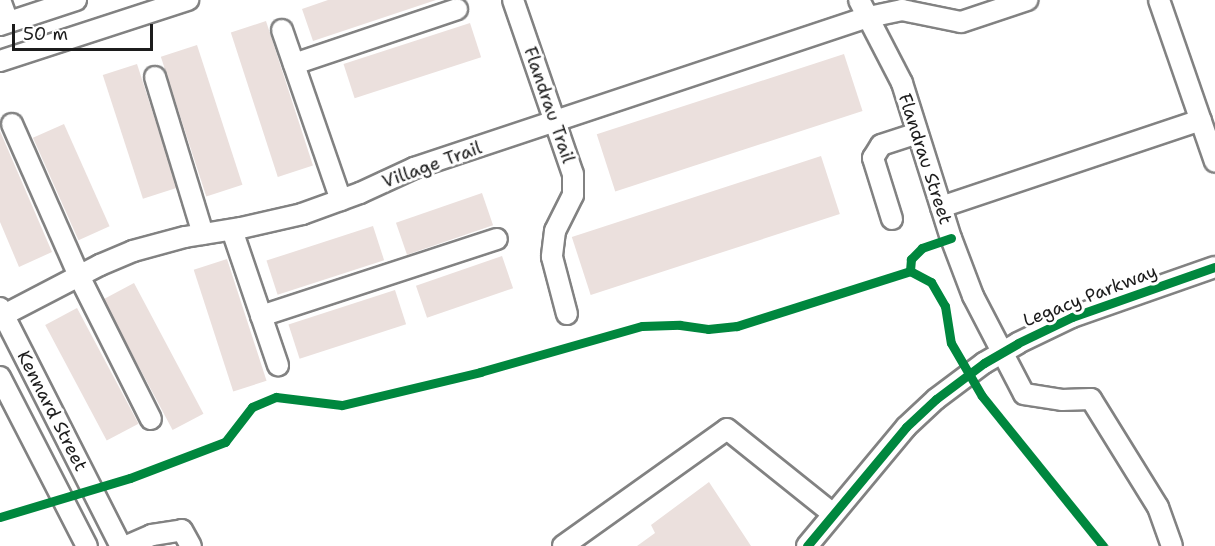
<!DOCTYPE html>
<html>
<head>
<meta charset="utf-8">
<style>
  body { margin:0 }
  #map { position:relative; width:1215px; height:546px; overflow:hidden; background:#fff; font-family:"Shantell Sans",sans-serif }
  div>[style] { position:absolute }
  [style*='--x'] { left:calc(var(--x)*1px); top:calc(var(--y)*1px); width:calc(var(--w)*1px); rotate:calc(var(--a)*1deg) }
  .building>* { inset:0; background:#ebe0dd; transform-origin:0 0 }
  .roads { filter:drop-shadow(2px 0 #828282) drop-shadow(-2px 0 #828282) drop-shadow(0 2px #828282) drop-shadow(0 -2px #828282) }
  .minor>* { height:20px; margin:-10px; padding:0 10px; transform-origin:10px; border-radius:10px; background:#fff }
  .cycleway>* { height:9px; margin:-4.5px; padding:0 4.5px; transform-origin:4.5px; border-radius:4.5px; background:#00873e }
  span { translate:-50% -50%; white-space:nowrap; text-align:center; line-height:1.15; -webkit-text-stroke:6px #fff; paint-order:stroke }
  .street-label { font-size:18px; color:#1c1c1c }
  .scale { position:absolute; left:12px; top:24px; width:141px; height:27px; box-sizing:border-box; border:3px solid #1c1c1c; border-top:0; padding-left:8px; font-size:18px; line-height:21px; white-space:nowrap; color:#1c1c1c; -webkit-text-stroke:4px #fff; paint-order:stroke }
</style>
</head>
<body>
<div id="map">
  <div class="building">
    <i style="clip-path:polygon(328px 0,436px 0,313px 41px,302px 9px)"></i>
    <i style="left:266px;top:21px;width:152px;height:37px;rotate:72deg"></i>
    <i style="left:470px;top:23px;width:36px;height:133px;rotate:72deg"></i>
    <i style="left:197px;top:45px;width:147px;height:38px;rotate:72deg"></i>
    <i style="left:844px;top:54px;width:60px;height:260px;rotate:72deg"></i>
    <i style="left:137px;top:64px;width:130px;height:36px;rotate:72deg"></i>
    <i style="left:64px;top:124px;width:112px;height:34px;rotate:66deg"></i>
    <i style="clip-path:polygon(0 131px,52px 252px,19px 267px,0 222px)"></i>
    <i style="left:821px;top:156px;width:61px;height:262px;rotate:72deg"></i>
    <i style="left:482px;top:193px;width:34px;height:91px;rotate:71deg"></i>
    <i style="left:373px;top:226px;width:36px;height:112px;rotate:72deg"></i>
    <i style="left:502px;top:256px;width:34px;height:91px;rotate:71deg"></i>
    <i style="left:227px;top:259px;width:128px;height:35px;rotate:72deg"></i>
    <i style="left:134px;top:283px;width:148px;height:35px;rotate:62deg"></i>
    <i style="left:395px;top:290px;width:36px;height:112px;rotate:72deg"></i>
    <i style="left:77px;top:308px;width:131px;height:36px;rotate:62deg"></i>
    <i style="clip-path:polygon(709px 482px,751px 546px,637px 546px,655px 533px,651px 525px)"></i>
  </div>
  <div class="roads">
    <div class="minor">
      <i style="--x:0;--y:0;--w:23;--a:70"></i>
      <i style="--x:513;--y:0;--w:184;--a:71"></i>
      <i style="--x:573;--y:174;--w:21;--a:90"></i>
      <i style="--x:573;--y:195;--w:40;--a:116.6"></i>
      <i style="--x:555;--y:231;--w:26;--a:97"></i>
      <i style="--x:552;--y:257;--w:59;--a:75.3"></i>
      <i style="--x:859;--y:0;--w:93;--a:62.6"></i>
      <i style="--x:902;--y:83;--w:163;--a:72.5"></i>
      <i style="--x:951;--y:238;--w:62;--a:69.2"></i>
      <i style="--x:973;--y:296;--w:110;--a:62.5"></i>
      <i style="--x:1024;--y:394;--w:38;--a:9"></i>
      <i style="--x:1062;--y:400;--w:29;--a:-2"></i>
      <i style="--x:1091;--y:399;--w:127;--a:58.2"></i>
      <i style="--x:1158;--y:507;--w:41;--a:70.3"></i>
      <i style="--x:1159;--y:0;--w:171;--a:70.9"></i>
      <i style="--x:0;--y:25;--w:80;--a:-18.2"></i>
      <i style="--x:282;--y:30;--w:180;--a:70.9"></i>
      <i style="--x:0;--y:61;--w:198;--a:-18"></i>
      <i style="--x:294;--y:64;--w:172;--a:-18.6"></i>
      <i style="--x:155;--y:77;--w:164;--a:73"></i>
      <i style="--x:12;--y:124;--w:166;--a:66.2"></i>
      <i style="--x:79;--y:276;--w:160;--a:63.3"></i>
      <i style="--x:941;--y:207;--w:274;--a:-18.5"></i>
      <i style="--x:892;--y:219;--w:64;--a:-107.3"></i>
      <i style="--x:873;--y:158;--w:15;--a:-58"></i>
      <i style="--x:881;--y:145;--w:38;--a:-18"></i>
      <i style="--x:232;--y:230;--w:143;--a:71.2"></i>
      <i style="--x:0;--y:308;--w:267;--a:63.1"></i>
      <i style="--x:261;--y:316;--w:248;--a:-18.1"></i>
      <i style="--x:0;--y:317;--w:113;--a:-27.5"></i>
      <i style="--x:100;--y:265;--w:36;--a:-23"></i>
      <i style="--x:133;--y:251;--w:54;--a:-15.1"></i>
      <i style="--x:185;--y:237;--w:57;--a:-9.1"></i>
      <i style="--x:241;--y:228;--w:63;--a:-12.9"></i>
      <i style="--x:302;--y:214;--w:62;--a:-19.9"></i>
      <i style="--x:360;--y:193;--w:60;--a:-24.8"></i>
      <i style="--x:414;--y:168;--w:479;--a:-18.4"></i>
      <i style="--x:869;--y:17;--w:34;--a:-12"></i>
      <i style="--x:902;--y:10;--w:60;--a:11.5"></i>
      <i style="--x:961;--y:22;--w:70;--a:-18.4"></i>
      <i style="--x:0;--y:377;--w:190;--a:62.8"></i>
      <i style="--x:127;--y:546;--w:27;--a:-24"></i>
      <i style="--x:152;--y:535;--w:30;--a:-9"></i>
      <i style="--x:182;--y:530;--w:18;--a:61"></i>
      <i style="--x:563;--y:546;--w:201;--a:-35.5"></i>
      <i style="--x:727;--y:429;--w:136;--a:38.7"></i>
      <i style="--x:807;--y:546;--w:155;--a:-50.2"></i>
      <i style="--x:906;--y:427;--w:41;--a:-43"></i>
      <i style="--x:936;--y:399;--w:60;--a:-36.9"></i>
      <i style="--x:984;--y:363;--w:39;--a:-30"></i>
      <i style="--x:1018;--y:343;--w:60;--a:-25.7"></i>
      <i style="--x:1072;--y:317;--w:151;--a:-19.3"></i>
    </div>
  </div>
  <div class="cycleway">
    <i style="--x:951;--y:238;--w:31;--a:161"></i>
    <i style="--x:922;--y:248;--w:16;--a:135"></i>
    <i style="--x:911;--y:259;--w:12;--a:95"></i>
    <i style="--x:910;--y:271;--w:24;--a:28"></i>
    <i style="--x:931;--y:282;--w:28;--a:60"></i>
    <i style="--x:945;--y:306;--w:37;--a:81"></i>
    <i style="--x:951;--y:343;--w:61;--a:59.7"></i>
    <i style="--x:982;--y:396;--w:193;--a:51.1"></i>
    <i style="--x:0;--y:517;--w:136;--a:-16.7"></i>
    <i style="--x:130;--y:478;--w:102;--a:-20.8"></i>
    <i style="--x:225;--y:442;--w:44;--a:-52.4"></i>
    <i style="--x:252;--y:407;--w:26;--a:-23"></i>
    <i style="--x:276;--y:397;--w:66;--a:6.9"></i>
    <i style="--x:342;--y:405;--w:142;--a:-13.4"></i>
    <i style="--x:480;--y:372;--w:168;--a:-15.9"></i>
    <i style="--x:642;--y:326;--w:38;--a:-2"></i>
    <i style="--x:680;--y:325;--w:28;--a:8"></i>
    <i style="--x:708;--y:329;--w:29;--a:-6"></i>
    <i style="--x:737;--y:326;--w:182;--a:-17.6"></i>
    <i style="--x:807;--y:546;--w:155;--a:-50.2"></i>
    <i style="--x:906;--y:427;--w:41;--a:-43"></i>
    <i style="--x:936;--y:399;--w:60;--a:-36.9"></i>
    <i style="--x:984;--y:363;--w:39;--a:-30"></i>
    <i style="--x:1018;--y:343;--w:60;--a:-25.7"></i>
    <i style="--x:1072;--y:317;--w:151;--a:-19.3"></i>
  </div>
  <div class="street-label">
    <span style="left:549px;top:105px;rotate:71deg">Flandrau Trail</span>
    <span style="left:925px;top:159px;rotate:72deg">Flandrau Street</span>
    <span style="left:432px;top:165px;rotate:-20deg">Village Trail</span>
    <span style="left:1090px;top:296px;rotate:-21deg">Legacy Parkway</span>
    <span style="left:52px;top:411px;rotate:63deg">Kennard Street</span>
  </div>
  <div class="scale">50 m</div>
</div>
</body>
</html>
